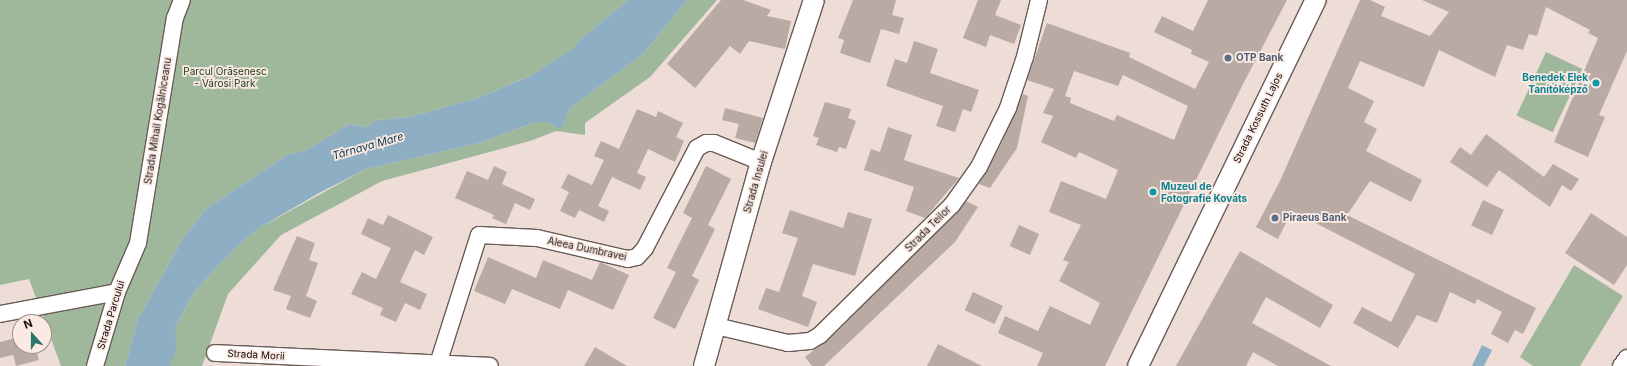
<!DOCTYPE html>
<html>
<head>
<meta charset="utf-8">
<style>
  body { margin:0 }
  #map { position:relative; width:1627px; height:366px; overflow:hidden; background:#eedcd6; font-family:Inter,sans-serif }
  div>[style] { position:absolute }
  [style*='--x'] { left:calc(var(--x)*1px); top:calc(var(--y)*1px); width:calc(var(--w)*1px); rotate:calc(var(--a)*1deg) }
  .green>* { inset:0; background:#9fb79b; transform-origin:0 0 }
  .water>* { inset:0; background:#8eaec4 }
  .building>* { inset:0; background:#baaaa4; transform-origin:0 0 }
  .roads { filter:drop-shadow(1px 0 #6a5b56) drop-shadow(-1px 0 #6a5b56) drop-shadow(0 1px #6a5b56) drop-shadow(0 -1px #6a5b56) }
  .minor>* { height:16px; margin:-8px; padding:0 8px; transform-origin:8px; border-radius:8px; background:#fff }
  .major>* { height:20px; margin:-10px; padding:0 10px; transform-origin:10px; border-radius:10px; background:#fff }
  .dots>* { width:11px; height:11px; translate:-50% -50%; box-sizing:border-box; border:2px solid #fbeae3; border-radius:50% }
  span { translate:-50% -50%; white-space:nowrap; text-align:center; line-height:1.15; -webkit-text-stroke:3.5px #fbeae3; paint-order:stroke }
  .service-label { font-size:10px; color:#4e5e75; font-weight:700 }
  .left { translate:0 -50%; text-align:left }
  .park-label { font-size:10px; color:#173a12 }
  .culture-label { font-size:10px; color:#0d838f; font-weight:700 }
  .right { translate:-100% -50%; text-align:right }
  .street-label { font-size:10px; color:#120c0a }
  .water-label { font-size:11px; color:#08334b; font-style:italic }
  .north { position:absolute; left:12px; top:314px; width:40px; height:40px; box-sizing:border-box; background:#fbeae3; border:1px solid #9e918c; border-radius:50%; rotate:339deg; font-size:11px; font-weight:700; line-height:16px; text-align:center; color:#120c0a }
  .north::after { content:''; display:block; margin:auto; width:14px; height:18px; background:#2d746c; clip-path:polygon(50% 0,100% 100%,50% 72%,0 100%) }
</style>
</head>
<body>
<div id="map">
  <div class="green">
    <i style="clip-path:polygon(0 0,628px 0,580px 40px,574px 49px,530px 76px,478px 98px,410px 117px,377px 120px,367px 127px,350px 124px,306px 150px,287px 155px,207px 208px,182px 240px,138px 319px,125px 366px,61px 366px,29px 279px,0 285px)"></i>
    <i style="clip-path:polygon(687px 0,717px 0,650px 77px,585px 123px,585px 135px,556px 131px,530px 141px,382px 181px,281px 235px,228px 294px,202px 366px,170px 366px,175px 351px,175px 327px,195px 291px,234px 249px,259px 228px,366px 169px,479px 143px,535px 122px,548px 122px,561px 128px,570px 108px,643px 54px)"></i>
    <i style="left:1546px;top:52px;width:40px;height:70px;rotate:25deg"></i>
    <i style="clip-path:polygon(1574px 265px,1623px 296px,1580px 366px,1533px 366px,1520px 357px)"></i>
  </div>
  <div class="water">
    <i style="clip-path:polygon(628px 0,687px 0,643px 54px,570px 108px,561px 129px,548px 122px,535px 122px,479px 143px,366px 169px,319px 193px,259px 228px,234px 249px,195px 291px,175px 327px,176px 351px,170px 366px,125px 366px,138px 319px,182px 240px,207px 208px,287px 155px,306px 150px,350px 124px,367px 127px,377px 120px,410px 117px,478px 98px,530px 76px,573px 49px,580px 40px)"></i>
    <i style="clip-path:polygon(1482px 345px,1492px 350px,1484px 366px,1472px 366px)"></i>
  </div>
  <div class="building">
    <i style="clip-path:polygon(721px 0,743px 0,771px 10px,767px 16px,791px 21px,785px 49px,749px 41px,740px 54px,730px 46px,695px 88px,667px 64px)"></i>
    <i style="clip-path:polygon(853px 0,896px 0,892px 15px,904px 18px,899px 34px,881px 29px,870px 63px,840px 53px,844px 40px,838px 38px)"></i>
    <i style="clip-path:polygon(978px 0,1001px 0,995px 15px,1021px 25px,1014px 44px,990px 35px,986px 47px,963px 38px)"></i>
    <i style="clip-path:polygon(evenodd,1208px 0,1287px 0,1242px 86px,1105px 366px,1037px 366px,1043px 353px,998px 333px,1005px 316px,1038px 331px,1050px 306px,1090px 325px,1100px 303px,1059px 281px,1069px 262px,1063px 260px,1081px 225px,1049px 212px,1061px 181px,1106px 199px,1118px 170px,1079px 152px,1076px 158px,1041px 142px,1053px 116px,1043px 113px,1054px 89px,1027px 80px,1047px 23px,1130px 53px,1129px 57px,1195px 89px,1209px 62px,1191px 54px,1192px 50px,1154px 32px,1162px 16px,1193px 31px,1208px 0,1074px 71px,1118px 86px,1123px 75px,1188px 106px,1174px 140px,1117px 115px,1114px 121px,1070px 103px,1071px 98px,1065px 96px,1074px 71px)"></i>
    <i style="clip-path:polygon(1360px 0,1370px 0,1385px 7px,1381px 16px,1430px 36px,1449px 12px,1422px 0,1627px 0,1627px 51px,1599px 115px,1605px 117px,1588px 157px,1554px 142px,1598px 38px,1588px 33px,1590px 30px,1546px 7px,1537px 36px,1529px 34px,1523px 50px,1507px 45px,1495px 77px,1439px 50px,1424px 87px,1360px 61px,1348px 88px,1374px 101px,1364px 122px,1377px 129px,1366px 151px,1422px 180px,1411px 202px,1370px 181px,1347px 215px,1536px 308px,1523px 334px,1515px 330px,1508px 343px,1491px 334px,1502px 312px,1477px 299px,1475px 304px,1450px 292px,1437px 323px,1417px 315px,1398px 348px,1353px 323px,1362px 307px,1391px 322px,1415px 274px,1292px 211px,1278px 239px,1256px 227px,1280px 181px)"></i>
    <i style="clip-path:polygon(914px 41px,938px 49px,930px 73px,979px 90px,971px 112px,963px 109px,955px 132px,936px 126px,943px 106px,886px 86px,895px 59px,907px 63px)"></i>
    <i style="clip-path:polygon(1023px 94px,1028px 96px,1017px 148px,990px 188px,979px 184px,1002px 142px)"></i>
    <i style="clip-path:polygon(825px 102px,851px 109px,848px 118px,856px 121px,846px 149px,839px 147px,837px 152px,816px 145px,819px 138px,813px 136px)"></i>
    <i style="clip-path:polygon(725px 108px,763px 118px,755px 143px,735px 138px,739px 124px,722px 120px)"></i>
    <i style="clip-path:polygon(637px 109px,656px 117px,658px 111px,683px 123px,676px 137px,684px 141px,675px 162px,648px 149px,637px 173px,646px 177px,640px 190px,612px 177px,598px 206px,609px 211px,604px 222px,579px 210px,575px 218px,560px 211px,569px 192px,561px 188px,568px 174px,592px 185px,604px 160px,594px 156px,601px 141px,619px 149px)"></i>
    <i style="clip-path:polygon(888px 127px,912px 135px,904px 160px,959px 178px,925px 218px,906px 211px,914px 187px,864px 170px,871px 149px,880px 152px)"></i>
    <i style="clip-path:polygon(1486px 134px,1544px 177px,1553px 164px,1579px 179px,1571px 191px,1562px 185px,1550px 207px,1499px 170px,1487px 187px,1450px 162px,1460px 147px,1471px 155px)"></i>
    <i style="clip-path:polygon(494px 166px,507px 172px,502px 184px,535px 199px,530px 210px,515px 203px,506px 224px,492px 218px,494px 215px,455px 198px,467px 171px,488px 180px)"></i>
    <i style="clip-path:polygon(706px 166px,731px 179px,708px 225px,715px 229px,692px 276px,699px 280px,675px 329px,653px 318px,676px 272px,667px 268px,692px 218px,683px 213px)"></i>
    <i style="left:1483px;top:200px;width:23px;height:28px;rotate:25deg"></i>
    <i style="clip-path:polygon(966px 201px,978px 207px,955px 242px,824px 366px,812px 366px,805px 357px,838px 331px)"></i>
    <i style="clip-path:polygon(790px 210px,843px 228px,848px 212px,872px 219px,855px 276px,813px 264px,802px 296px,817px 302px,808px 327px,758px 309px,766px 288px,779px 292px,798px 238px,782px 233px)"></i>
    <i style="clip-path:polygon(1591px 213px,1627px 237px,1627px 265px,1614px 285px,1565px 253px)"></i>
    <i style="clip-path:polygon(388px 215px,433px 237px,424px 255px,415px 250px,400px 282px,427px 294px,420px 310px,405px 303px,396px 322px,380px 315px,383px 308px,351px 294px,362px 272px,376px 279px,391px 248px,361px 234px,368px 218px,383px 225px)"></i>
    <i style="left:1019px;top:225px;width:22px;height:23px;rotate:24deg"></i>
    <i style="clip-path:polygon(297px 236px,315px 243px,309px 260px,318px 263px,306px 296px,317px 301px,310px 318px,286px 309px,291px 296px,273px 290px)"></i>
    <i style="clip-path:polygon(1240px 251px,1333px 305px,1320px 328px,1266px 297px,1252px 323px,1331px 366px,1278px 366px,1253px 352px,1246px 366px,1176px 366px)"></i>
    <i style="clip-path:polygon(488px 257px,536px 278px,543px 260px,592px 280px,600px 262px,629px 275px,613px 310px,568px 290px,560px 309px,512px 289px,505px 304px,474px 291px)"></i>
    <i style="left:973px;top:292px;width:33px;height:20px;rotate:25deg"></i>
    <i style="clip-path:polygon(20px 337px,20px 346px,35px 346px,39px 360px,16px 366px,13px 355px,0 358px,0 342px)"></i>
    <i style="clip-path:polygon(938px 344px,982px 366px,927px 366px)"></i>
    <i style="clip-path:polygon(595px 347px,627px 366px,584px 366px)"></i>
  </div>
  <div class="roads">
    <div class="minor">
      <i style="--x:0;--y:314;--w:119;--a:-10.6"></i>
      <i style="--x:716;--y:326;--w:74;--a:13.3"></i>
      <i style="--x:788;--y:343;--w:22;--a:-5"></i>
      <i style="--x:810;--y:341;--w:12;--a:-31"></i>
      <i style="--x:820;--y:335;--w:185;--a:-44.6"></i>
      <i style="--x:952;--y:205;--w:47;--a:-54.6"></i>
      <i style="--x:979;--y:167;--w:66;--a:-63.8"></i>
      <i style="--x:1008;--y:108;--w:54;--a:-71.6"></i>
      <i style="--x:1025;--y:57;--w:59;--a:-76.2"></i>
      <i style="--x:215;--y:353;--w:275;--a:2.7"></i>
      <i style="--x:438;--y:364;--w:135;--a:-72.4"></i>
      <i style="--x:479;--y:235;--w:58;--a:3"></i>
      <i style="--x:537;--y:238;--w:93;--a:13"></i>
      <i style="--x:628;--y:259;--w:9;--a:-13"></i>
      <i style="--x:637;--y:257;--w:12;--a:-48"></i>
      <i style="--x:645;--y:248;--w:113;--a:-62.5"></i>
      <i style="--x:697;--y:148;--w:10;--a:-29"></i>
      <i style="--x:706;--y:143;--w:8;--a:0"></i>
      <i style="--x:714;--y:143;--w:51;--a:22"></i>
      <i style="--x:95;--y:366;--w:77;--a:-73.4"></i>
      <i style="--x:117;--y:292;--w:53;--a:-66.8"></i>
      <i style="--x:138;--y:243;--w:228;--a:-80.7"></i>
      <i style="--x:175;--y:18;--w:19;--a:-69"></i>
      <i style="--x:1621;--y:366;--w:10;--a:-53"></i>
    </div>
    <div class="major">
      <i style="--x:704;--y:366;--w:212;--a:-74.4"></i>
      <i style="--x:761;--y:162;--w:170;--a:-71.9"></i>
      <i style="--x:1138;--y:366;--w:407;--a:-64.1"></i>
    </div>
  </div>
  <div class="dots">
    <i style="left:1228px;top:58px;background:#5c6f8a"></i>
    <i style="left:1596px;top:83px;background:#0f9aa8"></i>
    <i style="left:1153px;top:192px;background:#0f9aa8"></i>
    <i style="left:1275px;top:218px;background:#5c6f8a"></i>
  </div>
  <div class="service-label">
    <span class="left" style="left:1236px;top:58px">OTP Bank</span>
    <span class="left" style="left:1283px;top:218px">Piraeus Bank</span>
  </div>
  <div class="park-label">
    <span style="left:225px;top:77px">Parcul Orășenesc<br>- Városi Park</span>
  </div>
  <div class="culture-label">
    <span class="right" style="left:1588px;top:83px">Benedek Elek<br>Tanítóképző</span>
    <span class="left" style="left:1161px;top:192px">Muzeul de<br>Fotografie Kováts</span>
  </div>
  <div class="street-label">
    <span style="left:1258px;top:118px;rotate:-64deg">Strada Kossuth Lajos</span>
    <span style="left:158px;top:121px;rotate:-81deg">Strada Mihail Kogălniceanu</span>
    <span style="left:756px;top:182px;rotate:-74deg">Strada Insulei</span>
    <span style="left:928px;top:229px;rotate:-45deg">Strada Teilor</span>
    <span style="left:587px;top:249px;rotate:12deg">Aleea Dumbravei</span>
    <span style="left:111px;top:315px;rotate:-73deg">Strada Parcului</span>
    <span style="left:256px;top:355px;rotate:3deg">Strada Morii</span>
  </div>
  <div class="water-label">
    <span style="left:368px;top:146px;rotate:-16deg">Târnava Mare</span>
  </div>
  <div class="north">N</div>
</div>
</body>
</html>
